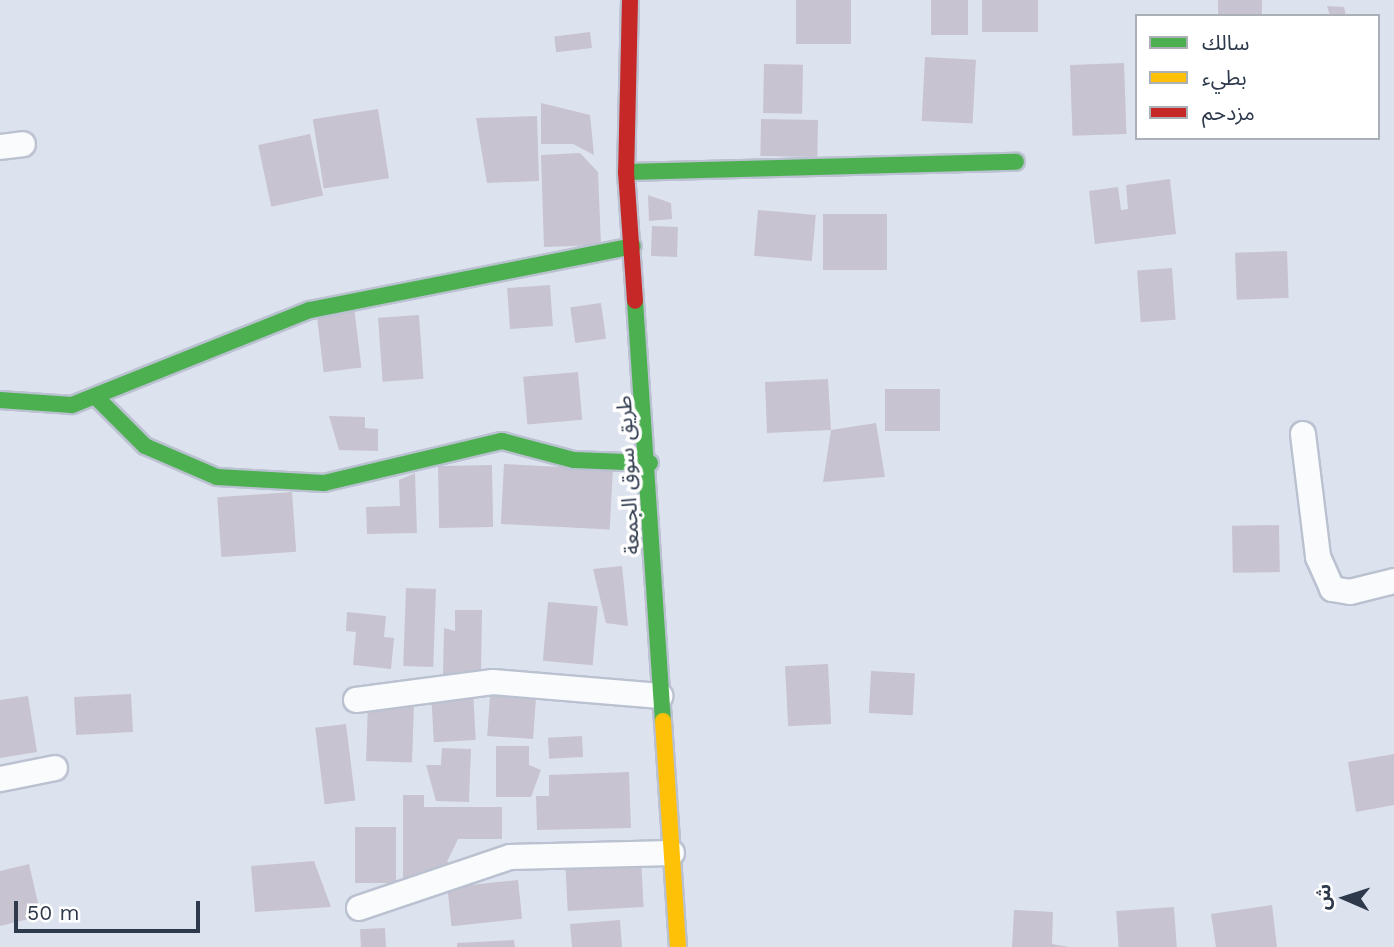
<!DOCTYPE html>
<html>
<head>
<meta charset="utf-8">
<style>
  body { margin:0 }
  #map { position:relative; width:1394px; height:947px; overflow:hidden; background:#dde3ee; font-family:"Work Sans","Noto Sans Arabic",sans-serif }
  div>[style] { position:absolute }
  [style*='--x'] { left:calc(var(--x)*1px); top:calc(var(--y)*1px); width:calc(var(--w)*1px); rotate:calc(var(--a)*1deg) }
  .building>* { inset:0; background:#c8c3d0; transform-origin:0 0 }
  .roads { filter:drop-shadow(2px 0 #bac1d0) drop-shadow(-2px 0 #bac1d0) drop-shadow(0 2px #bac1d0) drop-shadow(0 -2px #bac1d0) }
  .street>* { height:24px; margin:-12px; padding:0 12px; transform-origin:12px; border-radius:12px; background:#fafbfc }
  .fast>* { height:16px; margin:-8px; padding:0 8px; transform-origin:8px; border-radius:8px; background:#4caf50 }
  .slow>* { height:16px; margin:-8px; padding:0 8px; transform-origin:8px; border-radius:8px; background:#ffc107 }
  .jam>* { height:16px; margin:-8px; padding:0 8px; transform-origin:8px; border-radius:8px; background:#c62828 }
  span { translate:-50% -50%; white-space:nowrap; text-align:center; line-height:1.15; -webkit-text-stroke:7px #fff; paint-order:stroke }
  .street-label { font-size:21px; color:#2e394c }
  .legend { position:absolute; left:1135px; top:14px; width:245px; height:126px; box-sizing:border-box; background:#fff; border:2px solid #abb0b7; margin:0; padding:9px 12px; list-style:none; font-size:21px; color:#2e394c }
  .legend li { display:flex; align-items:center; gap:14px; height:35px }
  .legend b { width:35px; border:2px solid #abb0b7 }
  .north { position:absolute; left:1310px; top:863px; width:70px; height:70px; -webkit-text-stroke:5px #fff; paint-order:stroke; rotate:273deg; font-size:19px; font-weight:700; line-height:28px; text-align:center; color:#2e394c }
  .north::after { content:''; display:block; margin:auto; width:24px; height:32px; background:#2e394c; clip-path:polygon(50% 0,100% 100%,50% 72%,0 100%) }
  .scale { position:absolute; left:14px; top:901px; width:186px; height:32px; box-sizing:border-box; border:4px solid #2e394c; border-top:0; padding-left:9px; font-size:21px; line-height:24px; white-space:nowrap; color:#2e394c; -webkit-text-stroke:5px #fff; paint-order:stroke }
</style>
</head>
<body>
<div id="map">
  <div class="building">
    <i style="left:796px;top:0;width:55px;height:44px"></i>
    <i style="left:931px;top:0;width:37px;height:35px"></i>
    <i style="left:982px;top:0;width:56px;height:32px"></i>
    <i style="left:1218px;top:0;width:44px;height:16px"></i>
    <i style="clip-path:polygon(1327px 6px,1344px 7px,1346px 16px,1330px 16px)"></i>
    <i style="left:590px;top:32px;width:16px;height:36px;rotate:83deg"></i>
    <i style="left:925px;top:57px;width:51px;height:64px;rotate:3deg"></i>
    <i style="left:1124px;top:63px;width:71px;height:54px;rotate:88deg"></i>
    <i style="left:764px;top:64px;width:39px;height:49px;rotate:1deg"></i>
    <i style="clip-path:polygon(541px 103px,590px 115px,594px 155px,573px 144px,541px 144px)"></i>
    <i style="left:378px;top:109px;width:70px;height:66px;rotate:81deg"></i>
    <i style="clip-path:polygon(537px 116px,539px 181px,487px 183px,476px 118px)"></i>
    <i style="left:761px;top:119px;width:57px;height:37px;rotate:1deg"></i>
    <i style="left:310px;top:134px;width:63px;height:53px;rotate:78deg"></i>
    <i style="clip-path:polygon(580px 153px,598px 172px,601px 245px,544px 247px,541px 155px)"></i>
    <i style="clip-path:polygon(1170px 179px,1176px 234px,1095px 244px,1089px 191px,1118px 187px,1121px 210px,1128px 209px,1126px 185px)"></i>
    <i style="clip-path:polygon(648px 195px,671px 203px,672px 219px,649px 221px)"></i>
    <i style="left:758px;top:210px;width:58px;height:46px;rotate:5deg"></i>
    <i style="left:823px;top:214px;width:64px;height:56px"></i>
    <i style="left:652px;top:226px;width:26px;height:30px;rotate:2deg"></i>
    <i style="left:1287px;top:251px;width:47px;height:52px;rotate:88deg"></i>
    <i style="left:1172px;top:268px;width:52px;height:35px;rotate:86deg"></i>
    <i style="left:550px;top:285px;width:41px;height:43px;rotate:86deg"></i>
    <i style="left:601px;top:303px;width:36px;height:31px;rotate:82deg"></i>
    <i style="left:354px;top:307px;width:61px;height:38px;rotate:83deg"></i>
    <i style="left:419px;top:315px;width:64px;height:41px;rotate:86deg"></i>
    <i style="left:578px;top:372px;width:48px;height:55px;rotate:85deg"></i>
    <i style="clip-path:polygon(828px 379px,831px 430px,876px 423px,885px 477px,823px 482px,831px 430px,767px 433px,765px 382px)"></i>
    <i style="left:885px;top:389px;width:55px;height:42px"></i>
    <i style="clip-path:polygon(329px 416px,365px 417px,365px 428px,378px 429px,378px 451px,339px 450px)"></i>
    <i style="left:504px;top:464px;width:109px;height:60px;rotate:3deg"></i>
    <i style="left:492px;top:465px;width:62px;height:54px;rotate:89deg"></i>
    <i style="clip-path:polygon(415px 473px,417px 533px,367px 534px,366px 507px,400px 506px,399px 480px)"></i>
    <i style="left:292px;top:492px;width:60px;height:75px;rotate:86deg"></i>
    <i style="left:1279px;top:525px;width:47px;height:47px;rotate:89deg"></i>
    <i style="clip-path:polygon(622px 566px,628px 626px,606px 623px,593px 569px)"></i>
    <i style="left:406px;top:588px;width:30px;height:78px;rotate:2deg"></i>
    <i style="left:548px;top:602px;width:50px;height:59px;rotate:5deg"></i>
    <i style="clip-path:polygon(455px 610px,482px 610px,481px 676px,443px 675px,444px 628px,455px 631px)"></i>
    <i style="clip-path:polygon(347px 612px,386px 616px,384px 637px,394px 638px,391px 669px,353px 665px,356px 632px,346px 631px)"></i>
    <i style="left:828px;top:664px;width:60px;height:43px;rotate:87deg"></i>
    <i style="left:871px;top:671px;width:44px;height:42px;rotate:3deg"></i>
    <i style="left:473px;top:688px;width:52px;height:42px;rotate:87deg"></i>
    <i style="left:131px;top:694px;width:38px;height:57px;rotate:87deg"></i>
    <i style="clip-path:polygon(28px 696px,37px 752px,0 758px,0 700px)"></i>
    <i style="left:490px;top:696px;width:46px;height:40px;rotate:4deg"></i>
    <i style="left:368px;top:704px;width:46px;height:57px;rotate:2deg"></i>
    <i style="left:346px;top:724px;width:77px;height:31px;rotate:83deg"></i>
    <i style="left:582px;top:736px;width:21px;height:34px;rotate:87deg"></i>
    <i style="clip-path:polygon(496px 746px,529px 746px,529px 765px,541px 770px,531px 797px,496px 797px)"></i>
    <i style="clip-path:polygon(442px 748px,471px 749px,469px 802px,436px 801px,426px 765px,441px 765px)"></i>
    <i style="clip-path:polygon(1394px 754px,1394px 805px,1356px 812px,1348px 762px)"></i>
    <i style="clip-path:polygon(629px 772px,631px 828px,537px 830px,536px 796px,549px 796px,549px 775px)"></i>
    <i style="clip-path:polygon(403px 795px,424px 795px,424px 807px,502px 807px,502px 839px,458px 839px,447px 862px,453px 864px,403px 880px)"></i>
    <i style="left:355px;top:827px;width:41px;height:56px"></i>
    <i style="left:641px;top:857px;width:50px;height:76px;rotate:87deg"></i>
    <i style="clip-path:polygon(314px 861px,331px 907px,255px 912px,251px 866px)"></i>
    <i style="clip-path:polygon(29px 864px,41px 916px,0 926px,0 871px)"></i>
    <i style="left:518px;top:880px;width:39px;height:71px;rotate:84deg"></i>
    <i style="clip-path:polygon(1272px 905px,1277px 947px,1216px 947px,1211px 914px)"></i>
    <i style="left:1174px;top:907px;width:40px;height:58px;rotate:86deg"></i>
    <i style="clip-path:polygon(1014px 910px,1053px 912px,1052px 944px,1069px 947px,1012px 947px)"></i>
    <i style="clip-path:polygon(620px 920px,622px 947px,572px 947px,570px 924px)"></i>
    <i style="left:385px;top:928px;width:19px;height:25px;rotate:87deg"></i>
    <i style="clip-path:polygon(514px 940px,515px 947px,457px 947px,457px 943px)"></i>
  </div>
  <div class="roads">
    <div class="street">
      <i style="--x:0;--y:147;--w:23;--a:-7"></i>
      <i style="--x:1303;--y:434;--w:124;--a:83"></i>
      <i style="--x:1318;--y:557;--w:35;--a:66"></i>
      <i style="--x:1332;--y:589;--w:18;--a:9"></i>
      <i style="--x:1350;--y:592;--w:45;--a:-14"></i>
      <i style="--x:356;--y:700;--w:138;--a:-7.5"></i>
      <i style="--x:493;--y:682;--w:168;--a:4.8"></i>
      <i style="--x:0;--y:779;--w:56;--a:-11.3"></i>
      <i style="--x:359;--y:908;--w:159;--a:-18.7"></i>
      <i style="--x:510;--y:857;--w:162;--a:-1.4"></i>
    </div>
    <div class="fast">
      <i style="--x:626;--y:172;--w:390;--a:-1.5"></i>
      <i style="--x:635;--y:301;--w:421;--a:86.2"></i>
      <i style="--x:97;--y:398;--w:68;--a:45"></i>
      <i style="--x:145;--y:446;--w:78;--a:23.3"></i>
      <i style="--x:217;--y:477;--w:107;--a:3.2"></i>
      <i style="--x:324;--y:483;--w:183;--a:-13.3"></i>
      <i style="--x:502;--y:441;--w:74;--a:14.8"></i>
      <i style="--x:574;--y:460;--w:76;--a:2.3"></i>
      <i style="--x:0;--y:400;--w:72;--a:4"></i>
      <i style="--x:72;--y:405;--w:256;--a:-21.8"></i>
      <i style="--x:310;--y:310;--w:329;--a:-11.2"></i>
    </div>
    <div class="slow">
      <i style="--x:663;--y:721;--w:226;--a:86.2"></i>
    </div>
    <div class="jam">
      <i style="--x:630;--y:0;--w:172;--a:91.3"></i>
      <i style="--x:626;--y:172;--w:129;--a:86"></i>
    </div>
  </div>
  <div class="street-label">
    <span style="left:628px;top:475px;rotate:-93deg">طريق سوق الجمعة</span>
  </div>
  <ul class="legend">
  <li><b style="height:9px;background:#4caf50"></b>سالك</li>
  <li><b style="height:9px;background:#ffc107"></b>بطيء</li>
  <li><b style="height:9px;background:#c62828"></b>مزدحم</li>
  </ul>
  <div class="north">ش</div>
  <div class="scale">50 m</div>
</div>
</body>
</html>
